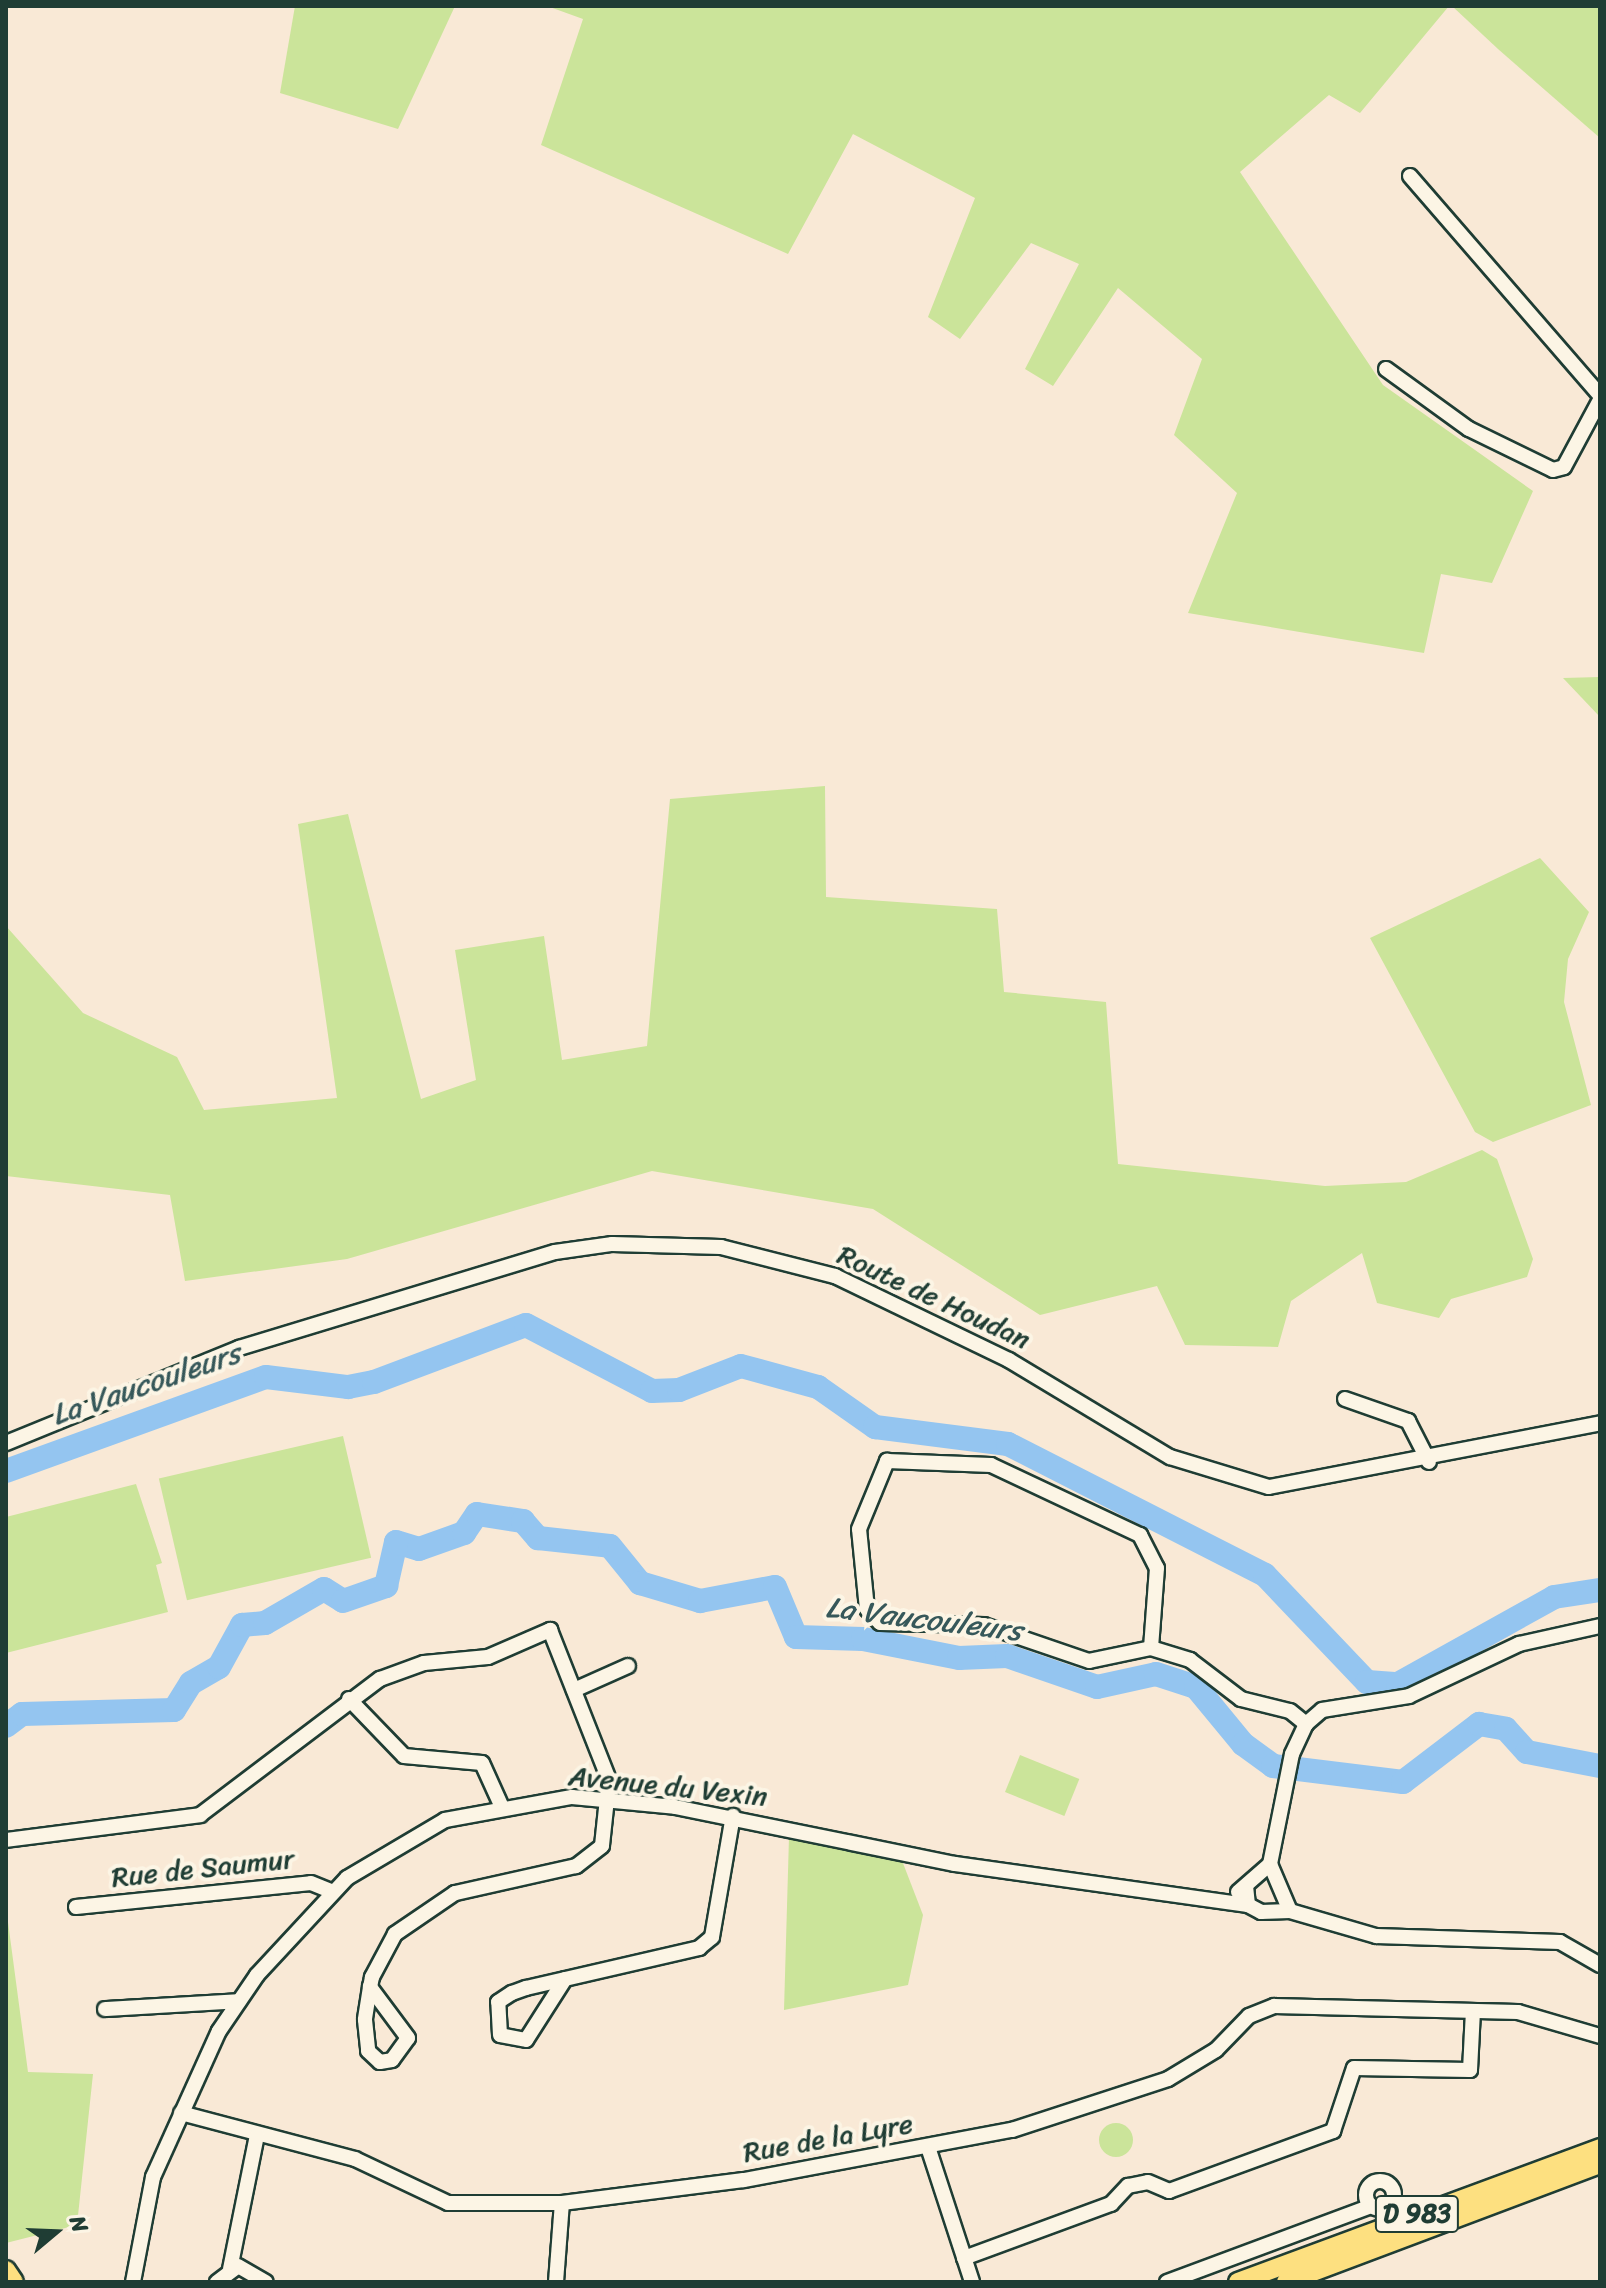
<!DOCTYPE html>
<html>
<head>
<meta charset="utf-8">
<style>
  body { margin:0 }
  #map { position:relative; width:1606px; height:2288px; overflow:hidden; background:#f9e9d6; font-family:Sriracha,sans-serif }
  div>[style] { position:absolute }
  [style*='--x'] { left:calc(var(--x)*1px); top:calc(var(--y)*1px); width:calc(var(--w)*1px); rotate:calc(var(--a)*1deg) }
  .green>* { inset:0; background:#cbe49a; transform-origin:0 0 }
  .round { border-radius:50% }
  .river>* { height:24px; margin:-12px; padding:0 12px; transform-origin:12px; border-radius:12px; background:#94c5f0 }
  .roads { filter:drop-shadow(2px 0 #1f3d34) drop-shadow(-2px 0 #1f3d34) drop-shadow(0 2px #1f3d34) drop-shadow(0 -2px #1f3d34) }
  .minor>* { height:14px; margin:-7px; padding:0 7px; transform-origin:7px; border-radius:7px; background:#fcf5e5 }
  .minor>.ring { margin:-7px; padding:0; box-sizing:content-box; background:none; border:14px solid #fcf5e5; border-radius:50% }
  .major>* { height:18px; margin:-9px; padding:0 9px; transform-origin:9px; border-radius:9px; background:#fde080 }
  span { translate:-50% -50%; white-space:nowrap; text-align:center; line-height:1.15; -webkit-text-stroke:8px #fcf5e5; paint-order:stroke }
  .shield-label span { padding:2px 6px; background:#fcf5e5; border:2px solid; border-radius:6px; -webkit-text-stroke-width:0 }
  .shield-label { font-size:26px; color:#1f3d34; font-weight:700 }
  .street-label { font-size:28px; color:#1f3d34 }
  .water-label { font-size:30px; color:#36585a; font-style:italic }
  .frame { position:absolute; inset:0; border:8px solid #1f3d34; pointer-events:none }
  .north { position:absolute; left:16px; top:2192px; width:80px; height:80px; -webkit-text-stroke:6px #fcf5e5; paint-order:stroke; rotate:71deg; font-size:22px; font-weight:700; line-height:32px; text-align:center; color:#1f3d34 }
  .north::after { content:''; display:block; margin:auto; width:28px; height:36px; background:#1f3d34; clip-path:polygon(50% 0,100% 100%,50% 72%,0 100%) }
</style>
</head>
<body>
<div id="map">
  <div class="green">
    <i style="clip-path:polygon(295px 6px,455px 6px,398px 129px,280px 93px)"></i>
    <i style="clip-path:polygon(547px 6px,1449px 6px,1360px 113px,1329px 95px,1240px 172px,1383px 385px,1533px 491px,1492px 583px,1441px 574px,1424px 653px,1188px 613px,1237px 493px,1174px 435px,1202px 359px,1118px 288px,1053px 386px,1025px 369px,1079px 264px,1031px 243px,960px 339px,928px 317px,975px 198px,853px 134px,788px 254px,541px 145px,583px 19px)"></i>
    <i style="clip-path:polygon(1452px 6px,1600px 6px,1600px 138px,1498px 49px)"></i>
    <i style="clip-path:polygon(1600px 677px,1600px 717px,1563px 678px)"></i>
    <i style="clip-path:polygon(825px 786px,826px 897px,997px 909px,1004px 992px,1106px 1002px,1118px 1164px,1325px 1186px,1406px 1182px,1482px 1150px,1497px 1159px,1533px 1259px,1527px 1277px,1451px 1299px,1439px 1318px,1377px 1303px,1362px 1253px,1291px 1301px,1278px 1347px,1185px 1345px,1157px 1286px,1040px 1315px,873px 1209px,652px 1171px,347px 1259px,185px 1281px,170px 1195px,6px 1176px,6px 926px,83px 1013px,177px 1057px,204px 1110px,337px 1098px,298px 824px,348px 814px,421px 1099px,476px 1080px,455px 950px,544px 936px,562px 1060px,647px 1046px,670px 799px)"></i>
    <i style="clip-path:polygon(1540px 858px,1589px 912px,1568px 959px,1564px 1002px,1591px 1105px,1493px 1142px,1475px 1132px,1370px 938px)"></i>
    <i style="left:343px;top:1436px;width:125px;height:189px;rotate:77deg"></i>
    <i style="clip-path:polygon(136px 1484px,162px 1563px,156px 1565px,168px 1612px,6px 1653px,6px 1517px)"></i>
    <i style="left:1020px;top:1755px;width:64px;height:40px;rotate:22deg"></i>
    <i style="clip-path:polygon(789px 1837px,901px 1858px,923px 1915px,908px 1985px,784px 2010px)"></i>
    <i style="clip-path:polygon(6px 1907px,28px 2072px,93px 2074px,77px 2225px,6px 2243px)"></i>
    <i class="round" style="left:1099px;top:2123px;width:34px;height:34px"></i>
  </div>
  <div class="river">
    <i style="--x:6;--y:1471;--w:276;--a:-19.9"></i>
    <i style="--x:266;--y:1377;--w:83;--a:7"></i>
    <i style="--x:348;--y:1387;--w:26;--a:-11"></i>
    <i style="--x:374;--y:1382;--w:162;--a:-20.6"></i>
    <i style="--x:526;--y:1325;--w:142;--a:27.6"></i>
    <i style="--x:652;--y:1391;--w:27;--a:-2"></i>
    <i style="--x:679;--y:1390;--w:66;--a:-21.2"></i>
    <i style="--x:741;--y:1366;--w:80;--a:15.3"></i>
    <i style="--x:818;--y:1387;--w:70;--a:35.1"></i>
    <i style="--x:875;--y:1427;--w:134;--a:7.3"></i>
    <i style="--x:1008;--y:1444;--w:288;--a:27"></i>
    <i style="--x:1265;--y:1575;--w:148;--a:46.4"></i>
    <i style="--x:1367;--y:1682;--w:31;--a:4"></i>
    <i style="--x:1398;--y:1684;--w:179;--a:-29.1"></i>
    <i style="--x:1554;--y:1597;--w:47;--a:-8.7"></i>
    <i style="--x:6;--y:1726;--w:20;--a:-37"></i>
    <i style="--x:22;--y:1714;--w:152;--a:-1.5"></i>
    <i style="--x:174;--y:1710;--w:32;--a:-58"></i>
    <i style="--x:191;--y:1683;--w:32;--a:-30"></i>
    <i style="--x:219;--y:1667;--w:48;--a:-61.3"></i>
    <i style="--x:242;--y:1625;--w:23;--a:-5"></i>
    <i style="--x:265;--y:1623;--w:68;--a:-30"></i>
    <i style="--x:324;--y:1589;--w:22;--a:32"></i>
    <i style="--x:343;--y:1601;--w:46;--a:-19.2"></i>
    <i style="--x:386;--y:1586;--w:45;--a:-77.2"></i>
    <i style="--x:396;--y:1542;--w:24;--a:17"></i>
    <i style="--x:419;--y:1549;--w:48;--a:-19.6"></i>
    <i style="--x:464;--y:1533;--w:23;--a:-56"></i>
    <i style="--x:477;--y:1514;--w:47;--a:8.7"></i>
    <i style="--x:523;--y:1521;--w:23;--a:49"></i>
    <i style="--x:538;--y:1538;--w:72;--a:6.3"></i>
    <i style="--x:610;--y:1546;--w:48;--a:51"></i>
    <i style="--x:640;--y:1583;--w:63;--a:16.7"></i>
    <i style="--x:700;--y:1601;--w:76;--a:-10.6"></i>
    <i style="--x:775;--y:1587;--w:54;--a:67.2"></i>
    <i style="--x:796;--y:1637;--w:67;--a:1.7"></i>
    <i style="--x:863;--y:1639;--w:98;--a:11.2"></i>
    <i style="--x:959;--y:1658;--w:48;--a:-2.4"></i>
    <i style="--x:1007;--y:1656;--w:95;--a:19"></i>
    <i style="--x:1097;--y:1687;--w:60;--a:-12.4"></i>
    <i style="--x:1156;--y:1674;--w:42;--a:18"></i>
    <i style="--x:1196;--y:1687;--w:74;--a:50.5"></i>
    <i style="--x:1243;--y:1744;--w:37;--a:36"></i>
    <i style="--x:1273;--y:1766;--w:131;--a:7"></i>
    <i style="--x:1403;--y:1782;--w:96;--a:-37.3"></i>
    <i style="--x:1479;--y:1724;--w:27;--a:10"></i>
    <i style="--x:1506;--y:1729;--w:31;--a:48"></i>
    <i style="--x:1527;--y:1752;--w:74;--a:10.9"></i>
  </div>
  <div class="roads">
    <div class="minor">
      <i style="--x:1410;--y:176;--w:290;--a:49.1"></i>
      <i style="--x:1386;--y:369;--w:102;--a:35.9"></i>
      <i style="--x:1469;--y:429;--w:93;--a:26"></i>
      <i style="--x:1553;--y:470;--w:11;--a:-15"></i>
      <i style="--x:1564;--y:467;--w:76;--a:-61.8"></i>
      <i style="--x:1345;--y:1399;--w:67;--a:19.2"></i>
      <i style="--x:1408;--y:1421;--w:46;--a:62.9"></i>
      <i style="--x:6;--y:1443;--w:252;--a:-22.2"></i>
      <i style="--x:239;--y:1348;--w:330;--a:-16.9"></i>
      <i style="--x:555;--y:1252;--w:58;--a:-8"></i>
      <i style="--x:612;--y:1244;--w:109;--a:1.6"></i>
      <i style="--x:721;--y:1247;--w:118;--a:14.3"></i>
      <i style="--x:835;--y:1276;--w:193;--a:25.8"></i>
      <i style="--x:1009;--y:1360;--w:188;--a:31.1"></i>
      <i style="--x:1170;--y:1457;--w:103;--a:16.9"></i>
      <i style="--x:1269;--y:1487;--w:337;--a:-10.9"></i>
      <i style="--x:1151;--y:1648;--w:63;--a:168.2"></i>
      <i style="--x:1089;--y:1661;--w:111;--a:-161.1"></i>
      <i style="--x:984;--y:1625;--w:104;--a:-178.9"></i>
      <i style="--x:880;--y:1623;--w:19;--a:-133"></i>
      <i style="--x:867;--y:1609;--w:80;--a:-95.7"></i>
      <i style="--x:859;--y:1529;--w:74;--a:-67.6"></i>
      <i style="--x:887;--y:1461;--w:104;--a:2.2"></i>
      <i style="--x:991;--y:1465;--w:165;--a:25.2"></i>
      <i style="--x:1140;--y:1535;--w:37;--a:63"></i>
      <i style="--x:1157;--y:1568;--w:80;--a:94.3"></i>
      <i style="--x:1151;--y:1648;--w:41;--a:17.1"></i>
      <i style="--x:1190;--y:1660;--w:64;--a:37.4"></i>
      <i style="--x:1241;--y:1699;--w:50;--a:13.8"></i>
      <i style="--x:1290;--y:1711;--w:21;--a:39"></i>
      <i style="--x:574;--y:1690;--w:59;--a:-24"></i>
      <i style="--x:349;--y:1699;--w:79;--a:46"></i>
      <i style="--x:404;--y:1756;--w:78;--a:5.1"></i>
      <i style="--x:482;--y:1763;--w:46;--a:65.7"></i>
      <i style="--x:6;--y:1840;--w:196;--a:-7.3"></i>
      <i style="--x:200;--y:1815;--w:226;--a:-37.1"></i>
      <i style="--x:380;--y:1679;--w:47;--a:-20"></i>
      <i style="--x:424;--y:1663;--w:64;--a:-5.4"></i>
      <i style="--x:488;--y:1657;--w:68;--a:-23.5"></i>
      <i style="--x:550;--y:1630;--w:161;--a:68.5"></i>
      <i style="--x:609;--y:1780;--w:66;--a:96.1"></i>
      <i style="--x:602;--y:1846;--w:33;--a:142"></i>
      <i style="--x:576;--y:1866;--w:124;--a:167.4"></i>
      <i style="--x:455;--y:1893;--w:73;--a:145.7"></i>
      <i style="--x:395;--y:1934;--w:49;--a:118.1"></i>
      <i style="--x:372;--y:1977;--w:10;--a:101"></i>
      <i style="--x:370;--y:1987;--w:33;--a:99"></i>
      <i style="--x:365;--y:2020;--w:31;--a:84"></i>
      <i style="--x:368;--y:2051;--w:16;--a:43"></i>
      <i style="--x:380;--y:2062;--w:12;--a:-9"></i>
      <i style="--x:392;--y:2060;--w:27;--a:-54"></i>
      <i style="--x:408;--y:2038;--w:64;--a:-126.7"></i>
      <i style="--x:1246;--y:1886;--w:19;--a:84"></i>
      <i style="--x:1248;--y:1905;--w:15;--a:28"></i>
      <i style="--x:1261;--y:1912;--w:29;--a:-2"></i>
      <i style="--x:1290;--y:1911;--w:90;--a:16.2"></i>
      <i style="--x:1376;--y:1936;--w:184;--a:1.9"></i>
      <i style="--x:1560;--y:1942;--w:46;--a:29.9"></i>
      <i style="--x:1238;--y:1892;--w:43;--a:-41.2"></i>
      <i style="--x:76;--y:1907;--w:236;--a:-5.8"></i>
      <i style="--x:311;--y:1883;--w:24;--a:22"></i>
      <i style="--x:1290;--y:1911;--w:51;--a:-113.1"></i>
      <i style="--x:1270;--y:1864;--w:112;--a:-78.7"></i>
      <i style="--x:1292;--y:1754;--w:33;--a:-65"></i>
      <i style="--x:1306;--y:1724;--w:21;--a:-41"></i>
      <i style="--x:1322;--y:1710;--w:88;--a:-9.1"></i>
      <i style="--x:1409;--y:1696;--w:122;--a:-25.3"></i>
      <i style="--x:1519;--y:1644;--w:83;--a:-12.5"></i>
      <i style="--x:565;--y:1979;--w:72;--a:122.6"></i>
      <i style="--x:526;--y:2040;--w:26;--a:-169"></i>
      <i style="--x:500;--y:2035;--w:33;--a:-93"></i>
      <i style="--x:498;--y:2002;--w:17;--a:-33"></i>
      <i style="--x:512;--y:1993;--w:15;--a:-20"></i>
      <i style="--x:526;--y:1988;--w:178;--a:-13"></i>
      <i style="--x:699;--y:1948;--w:17;--a:-40"></i>
      <i style="--x:712;--y:1937;--w:123;--a:-80.2"></i>
      <i style="--x:105;--y:2009;--w:134;--a:-3.4"></i>
      <i style="--x:181;--y:2113;--w:180;--a:14.8"></i>
      <i style="--x:355;--y:2159;--w:103;--a:25.3"></i>
      <i style="--x:448;--y:2203;--w:114;--a:0"></i>
      <i style="--x:562;--y:2203;--w:183;--a:-7.2"></i>
      <i style="--x:744;--y:2180;--w:273;--a:-10.6"></i>
      <i style="--x:1012;--y:2130;--w:164;--a:-18.1"></i>
      <i style="--x:1168;--y:2079;--w:56;--a:-31.1"></i>
      <i style="--x:1216;--y:2050;--w:47;--a:-45.9"></i>
      <i style="--x:1249;--y:2016;--w:27;--a:-22"></i>
      <i style="--x:1274;--y:2006;--w:244;--a:1.4"></i>
      <i style="--x:1518;--y:2012;--w:85;--a:16.3"></i>
      <i style="--x:928;--y:2147;--w:142;--a:71.9"></i>
      <i class="ring" style="left:1366px;top:2181px;width:14px;height:14px"></i>
      <i style="--x:964;--y:2258;--w:157;--a:-20.2"></i>
      <i style="--x:1111;--y:2204;--w:25;--a:-47"></i>
      <i style="--x:1128;--y:2186;--w:20;--a:-11"></i>
      <i style="--x:1148;--y:2182;--w:23;--a:23"></i>
      <i style="--x:1169;--y:2191;--w:175;--a:-20.1"></i>
      <i style="--x:1333;--y:2131;--w:66;--a:-71.6"></i>
      <i style="--x:1354;--y:2068;--w:116;--a:1"></i>
      <i style="--x:1470;--y:2070;--w:59;--a:-87.1"></i>
      <i style="--x:230;--y:2269;--w:137;--a:-78.6"></i>
      <i style="--x:133;--y:2282;--w:107;--a:-79.2"></i>
      <i style="--x:153;--y:2177;--w:160;--a:-65.7"></i>
      <i style="--x:219;--y:2031;--w:68;--a:-55.8"></i>
      <i style="--x:257;--y:1975;--w:132;--a:-47.1"></i>
      <i style="--x:347;--y:1878;--w:114;--a:-30.6"></i>
      <i style="--x:445;--y:1820;--w:129;--a:-10.3"></i>
      <i style="--x:572;--y:1797;--w:103;--a:5.5"></i>
      <i style="--x:675;--y:1807;--w:286;--a:11.5"></i>
      <i style="--x:955;--y:1864;--w:296;--a:8"></i>
      <i style="--x:217;--y:2282;--w:26;--a:-37"></i>
      <i style="--x:238;--y:2266;--w:32;--a:30"></i>
      <i style="--x:556;--y:2282;--w:79;--a:-85.7"></i>
      <i style="--x:1167;--y:2282;--w:218;--a:-20.4"></i>
    </div>
    <div class="major">
      <i style="--x:6;--y:2270;--w:14;--a:56"></i>
      <i style="--x:1238;--y:2282;--w:386;--a:-20.3"></i>
      <i style="--x:1286;--y:2282;--w:335;--a:-20.6"></i>
    </div>
  </div>
  <div class="shield-label">
    <span style="left:1417px;top:2214px">D 983</span>
  </div>
  <div class="street-label">
    <span style="left:934px;top:1297px;rotate:25deg">Route de Houdan</span>
    <span style="left:668px;top:1786px;rotate:6deg">Avenue du Vexin</span>
    <span style="left:203px;top:1868px;rotate:-6deg">Rue de Saumur</span>
    <span style="left:828px;top:2138px;rotate:-10deg">Rue de la Lyre</span>
  </div>
  <div class="water-label">
    <span style="left:146px;top:1384px;rotate:-19deg">La Vaucouleurs</span>
    <span style="left:924px;top:1619px;rotate:7deg">La Vaucouleurs</span>
  </div>
  <div class="frame"></div>
  <div class="north">N</div>
</div>
</body>
</html>
